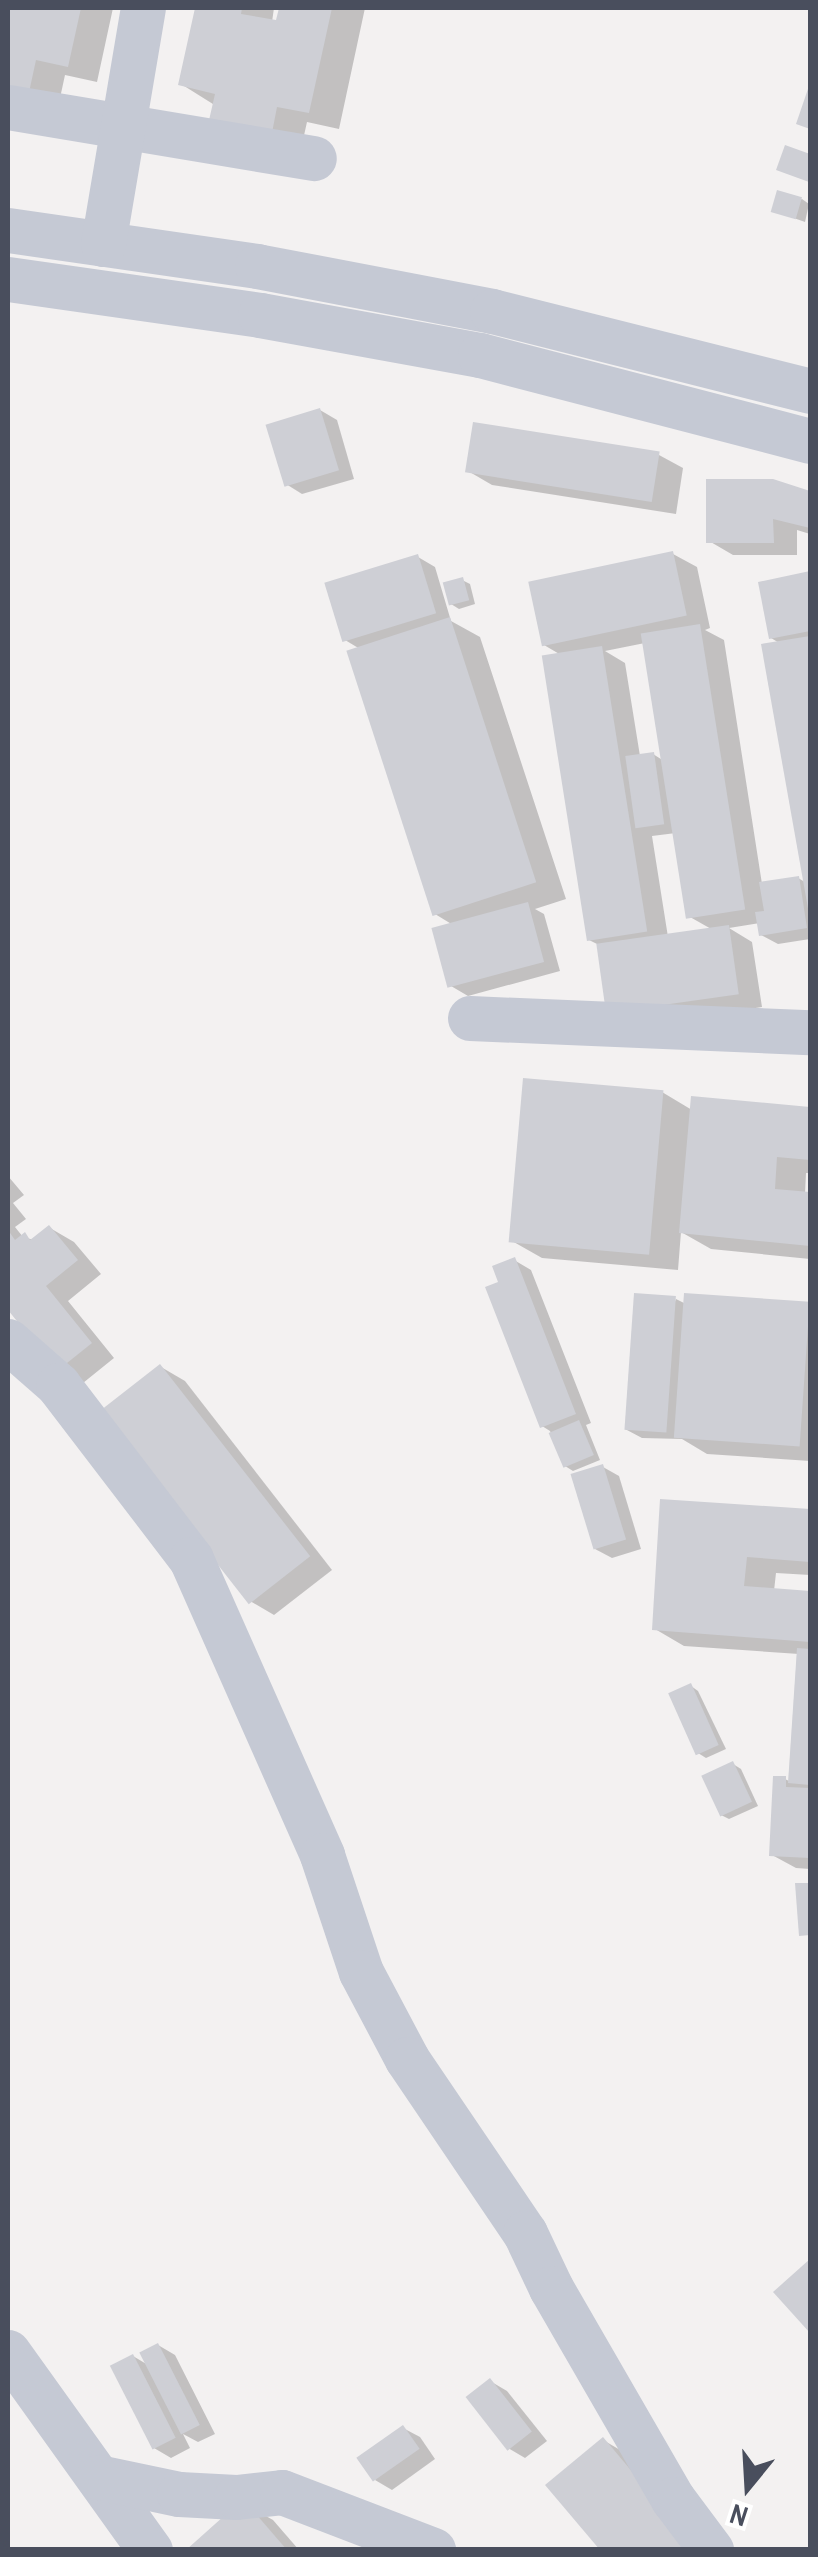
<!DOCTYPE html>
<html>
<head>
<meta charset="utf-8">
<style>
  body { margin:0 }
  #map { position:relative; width:818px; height:2557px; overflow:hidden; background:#f3f1f1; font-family:"Archivo Narrow",sans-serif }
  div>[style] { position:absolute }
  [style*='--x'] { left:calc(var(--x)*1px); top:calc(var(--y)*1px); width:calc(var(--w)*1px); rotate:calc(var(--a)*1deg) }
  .shadow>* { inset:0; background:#0003 }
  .building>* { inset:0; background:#cecfd5; transform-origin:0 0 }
  .minor>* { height:45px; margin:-22.5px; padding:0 22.5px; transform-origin:22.5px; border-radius:22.5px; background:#c5c9d4 }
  span { translate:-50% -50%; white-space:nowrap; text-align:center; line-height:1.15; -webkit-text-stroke:8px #fff; paint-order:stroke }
  .frame { position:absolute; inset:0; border:10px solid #494e5d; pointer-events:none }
  .north { position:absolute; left:698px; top:2437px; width:100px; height:100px; -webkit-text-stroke:8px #fff; paint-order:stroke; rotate:198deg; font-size:28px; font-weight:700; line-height:40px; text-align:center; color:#494e5d }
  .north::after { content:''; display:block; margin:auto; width:35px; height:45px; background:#494e5d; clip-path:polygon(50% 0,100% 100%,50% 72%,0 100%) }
</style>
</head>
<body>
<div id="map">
  <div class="shadow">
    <i style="clip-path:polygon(8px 8px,113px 8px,97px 82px,65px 75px,57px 112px,8px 101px)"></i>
    <i style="clip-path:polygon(197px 8px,274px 8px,272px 22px,278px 23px,281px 8px,365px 8px,339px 129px,307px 122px,299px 158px,181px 84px)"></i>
    <i style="clip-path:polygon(802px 199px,809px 204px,805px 222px,774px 211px)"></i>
    <i style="clip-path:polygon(320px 410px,337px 420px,354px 479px,302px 494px,286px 484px)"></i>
    <i style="clip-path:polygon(659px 455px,683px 468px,676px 514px,492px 485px,468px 471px)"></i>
    <i style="clip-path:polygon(773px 481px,810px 492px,810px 534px,797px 530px,797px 555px,733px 555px,709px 541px)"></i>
    <i style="clip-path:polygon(evenodd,673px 554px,697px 567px,710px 628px,705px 630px,724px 640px,762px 884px,798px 878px,805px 882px,781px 644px,771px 638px,761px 584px,810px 574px,810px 939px,778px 944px,761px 935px,760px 923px,729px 928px,752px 942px,762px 1007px,634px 1027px,610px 1013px,599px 945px,589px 940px,561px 655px,544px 645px,673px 554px,645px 643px,664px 761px,653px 754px,640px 756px,625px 663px,605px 651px,645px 643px,673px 554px,676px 833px,690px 917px,713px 930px,668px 937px,652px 836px,676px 833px)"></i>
    <i style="clip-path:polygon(418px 557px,435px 567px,451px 621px,480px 637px,566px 899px,535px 909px,544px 914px,560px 971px,468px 996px,451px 986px,453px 925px,435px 914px,360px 649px,345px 640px)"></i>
    <i style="clip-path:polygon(462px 580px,470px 584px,475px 604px,459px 609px,451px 604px)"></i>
    <i style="clip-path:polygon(662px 1092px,692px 1110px,693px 1099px,810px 1110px,810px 1173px,806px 1173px,805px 1194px,810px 1194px,810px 1259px,711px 1249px,681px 1232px,678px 1270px,542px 1258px,512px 1241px)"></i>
    <i style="clip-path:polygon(8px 1176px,24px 1195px,13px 1203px,26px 1219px,15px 1227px,23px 1237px,34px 1240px,50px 1228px,74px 1242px,101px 1274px,68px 1301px,114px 1358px,83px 1383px,59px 1369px,8px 1306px)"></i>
    <i style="clip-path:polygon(514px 1260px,531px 1270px,591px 1423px,586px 1425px,600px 1460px,573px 1471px,565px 1466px,550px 1431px,542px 1426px,502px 1284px)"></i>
    <i style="clip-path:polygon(686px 1296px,810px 1304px,810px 1461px,707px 1454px,682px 1439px,642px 1438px,625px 1429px,676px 1299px,686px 1304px)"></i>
    <i style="clip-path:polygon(161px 1367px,185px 1381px,332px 1570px,274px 1615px,250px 1601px)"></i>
    <i style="clip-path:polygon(603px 1467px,619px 1476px,641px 1549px,612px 1558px,595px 1549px)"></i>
    <i style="clip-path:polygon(663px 1501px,810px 1512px,810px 1575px,776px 1573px,774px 1591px,810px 1594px,810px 1869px,796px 1868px,772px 1855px,785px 1779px,791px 1782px,799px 1654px,684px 1646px,655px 1629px)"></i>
    <i style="clip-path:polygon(691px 1686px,698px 1691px,726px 1749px,706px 1758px,698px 1753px)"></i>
    <i style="clip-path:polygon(733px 1764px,741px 1769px,758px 1806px,729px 1819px,721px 1815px)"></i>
    <i style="clip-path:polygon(158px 2345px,175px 2355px,215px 2434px,198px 2442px,183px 2434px,190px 2448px,171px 2458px,154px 2448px,133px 2356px,148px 2365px)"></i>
    <i style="clip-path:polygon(490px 2381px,507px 2391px,547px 2441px,525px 2458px,508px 2448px)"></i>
    <i style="clip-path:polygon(403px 2428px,420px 2437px,435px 2459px,392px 2490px,375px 2480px)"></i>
    <i style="clip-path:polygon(603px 2440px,627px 2454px,708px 2550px,603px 2550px)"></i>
    <i style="clip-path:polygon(243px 2503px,273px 2520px,299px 2550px,192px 2550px)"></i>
  </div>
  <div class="building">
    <i style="clip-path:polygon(8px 8px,81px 8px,68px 67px,36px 60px,28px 97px,8px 92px)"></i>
    <i style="clip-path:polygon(195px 8px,242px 8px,241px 14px,276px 20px,279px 8px,332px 8px,309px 113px,277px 107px,270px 143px,207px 129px,215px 94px,178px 85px)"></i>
    <i style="clip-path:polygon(810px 83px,810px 129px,796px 124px)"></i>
    <i style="clip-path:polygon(785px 145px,810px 154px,809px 182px,776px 170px)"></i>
    <i style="left:777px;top:190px;width:26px;height:23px;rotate:16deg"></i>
    <i style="left:320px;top:408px;width:65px;height:57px;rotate:73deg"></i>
    <i style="left:473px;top:422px;width:189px;height:51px;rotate:9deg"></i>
    <i style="clip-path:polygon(706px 479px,773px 479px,810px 491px,810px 528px,773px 519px,774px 543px,706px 543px)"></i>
    <i style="left:673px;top:551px;width:66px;height:148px;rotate:78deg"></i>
    <i style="left:418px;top:554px;width:62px;height:98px;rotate:73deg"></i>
    <i style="clip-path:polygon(810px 571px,810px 631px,769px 639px,758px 582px)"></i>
    <i style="left:463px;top:577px;width:24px;height:21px;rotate:75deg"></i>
    <i style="left:450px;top:617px;width:279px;height:109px;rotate:72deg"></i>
    <i style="left:700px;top:624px;width:289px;height:60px;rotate:81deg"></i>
    <i style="clip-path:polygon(810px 636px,810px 914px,809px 914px,761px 644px)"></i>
    <i style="left:602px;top:646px;width:289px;height:61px;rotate:81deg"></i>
    <i style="left:654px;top:752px;width:73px;height:29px;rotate:82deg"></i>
    <i style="clip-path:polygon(799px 876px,807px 928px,759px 936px,755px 912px,764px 911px,759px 882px)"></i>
    <i style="left:528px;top:902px;width:62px;height:100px;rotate:75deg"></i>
    <i style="left:729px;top:925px;width:70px;height:134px;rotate:82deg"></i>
    <i style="left:523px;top:1078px;width:141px;height:165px;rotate:5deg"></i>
    <i style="clip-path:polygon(691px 1096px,810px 1107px,810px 1160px,777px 1157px,775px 1189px,810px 1192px,810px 1246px,679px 1233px)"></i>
    <i style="clip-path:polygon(49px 1225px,78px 1260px,46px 1286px,92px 1343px,57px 1371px,8px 1310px,8px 1230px,15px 1240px,25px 1232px,30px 1240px)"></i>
    <i style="clip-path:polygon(515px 1257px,576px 1414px,540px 1428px,485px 1287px,498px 1282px,492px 1266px)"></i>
    <i style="left:634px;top:1293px;width:42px;height:137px;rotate:4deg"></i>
    <i style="left:684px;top:1293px;width:126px;height:145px;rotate:4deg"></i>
    <i style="left:160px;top:1364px;width:244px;height:78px;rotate:52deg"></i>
    <i style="left:579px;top:1420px;width:38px;height:33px;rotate:67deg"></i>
    <i style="left:603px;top:1464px;width:79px;height:34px;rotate:73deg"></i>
    <i style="clip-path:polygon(660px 1499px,810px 1509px,810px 1562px,747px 1557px,744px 1586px,810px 1591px,810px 1642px,652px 1630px)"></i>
    <i style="clip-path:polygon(797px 1648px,810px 1649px,810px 1785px,788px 1783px)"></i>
    <i style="left:691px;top:1683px;width:68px;height:25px;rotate:66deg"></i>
    <i style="left:733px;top:1761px;width:45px;height:35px;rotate:65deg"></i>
    <i style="clip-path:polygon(773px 1776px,786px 1776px,786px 1787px,810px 1788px,810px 1858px,769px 1856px)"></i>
    <i style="clip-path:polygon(795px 1883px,810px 1883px,810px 1935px,799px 1936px)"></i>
    <i style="clip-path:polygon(810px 2259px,810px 2333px,773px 2292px)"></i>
    <i style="left:158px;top:2343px;width:92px;height:21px;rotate:63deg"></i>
    <i style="left:133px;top:2354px;width:94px;height:26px;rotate:63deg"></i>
    <i style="left:490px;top:2378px;width:68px;height:31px;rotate:52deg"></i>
    <i style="left:403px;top:2425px;width:29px;height:57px;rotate:55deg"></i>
    <i style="clip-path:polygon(603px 2437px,698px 2550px,600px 2550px,545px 2485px)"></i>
    <i style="clip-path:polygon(243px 2499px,287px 2550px,186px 2550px)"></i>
  </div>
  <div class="minor">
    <i style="--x:8;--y:107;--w:310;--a:9.5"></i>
    <i style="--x:8;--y:230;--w:252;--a:8.2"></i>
    <i style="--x:257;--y:266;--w:239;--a:10.8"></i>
    <i style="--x:492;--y:311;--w:328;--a:14.1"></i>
    <i style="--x:103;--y:244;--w:239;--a:-80.4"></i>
    <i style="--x:8;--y:279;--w:255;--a:8.1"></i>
    <i style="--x:260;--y:315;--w:224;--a:10.3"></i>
    <i style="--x:480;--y:355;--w:341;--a:14.6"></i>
    <i style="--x:470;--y:1018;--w:340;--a:2.4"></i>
    <i style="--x:8;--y:1341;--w:67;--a:41.3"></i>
    <i style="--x:58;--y:1385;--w:219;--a:52.6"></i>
    <i style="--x:191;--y:1559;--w:324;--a:66.1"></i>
    <i style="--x:322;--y:1855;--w:123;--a:71.6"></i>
    <i style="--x:361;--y:1972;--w:98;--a:62.1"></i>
    <i style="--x:407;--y:2059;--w:210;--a:55.9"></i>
    <i style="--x:525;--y:2233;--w:61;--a:64.7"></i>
    <i style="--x:551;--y:2288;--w:244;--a:60"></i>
    <i style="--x:673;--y:2499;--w:64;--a:53.3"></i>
    <i style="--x:8;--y:2352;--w:244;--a:54.4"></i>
    <i style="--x:98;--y:2477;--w:83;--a:11.9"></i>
    <i style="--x:179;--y:2494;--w:57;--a:3"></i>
    <i style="--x:236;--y:2497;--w:46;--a:-6.2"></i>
    <i style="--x:282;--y:2492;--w:162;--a:21"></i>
  </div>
  <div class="frame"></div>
  <div class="north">N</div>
</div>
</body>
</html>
